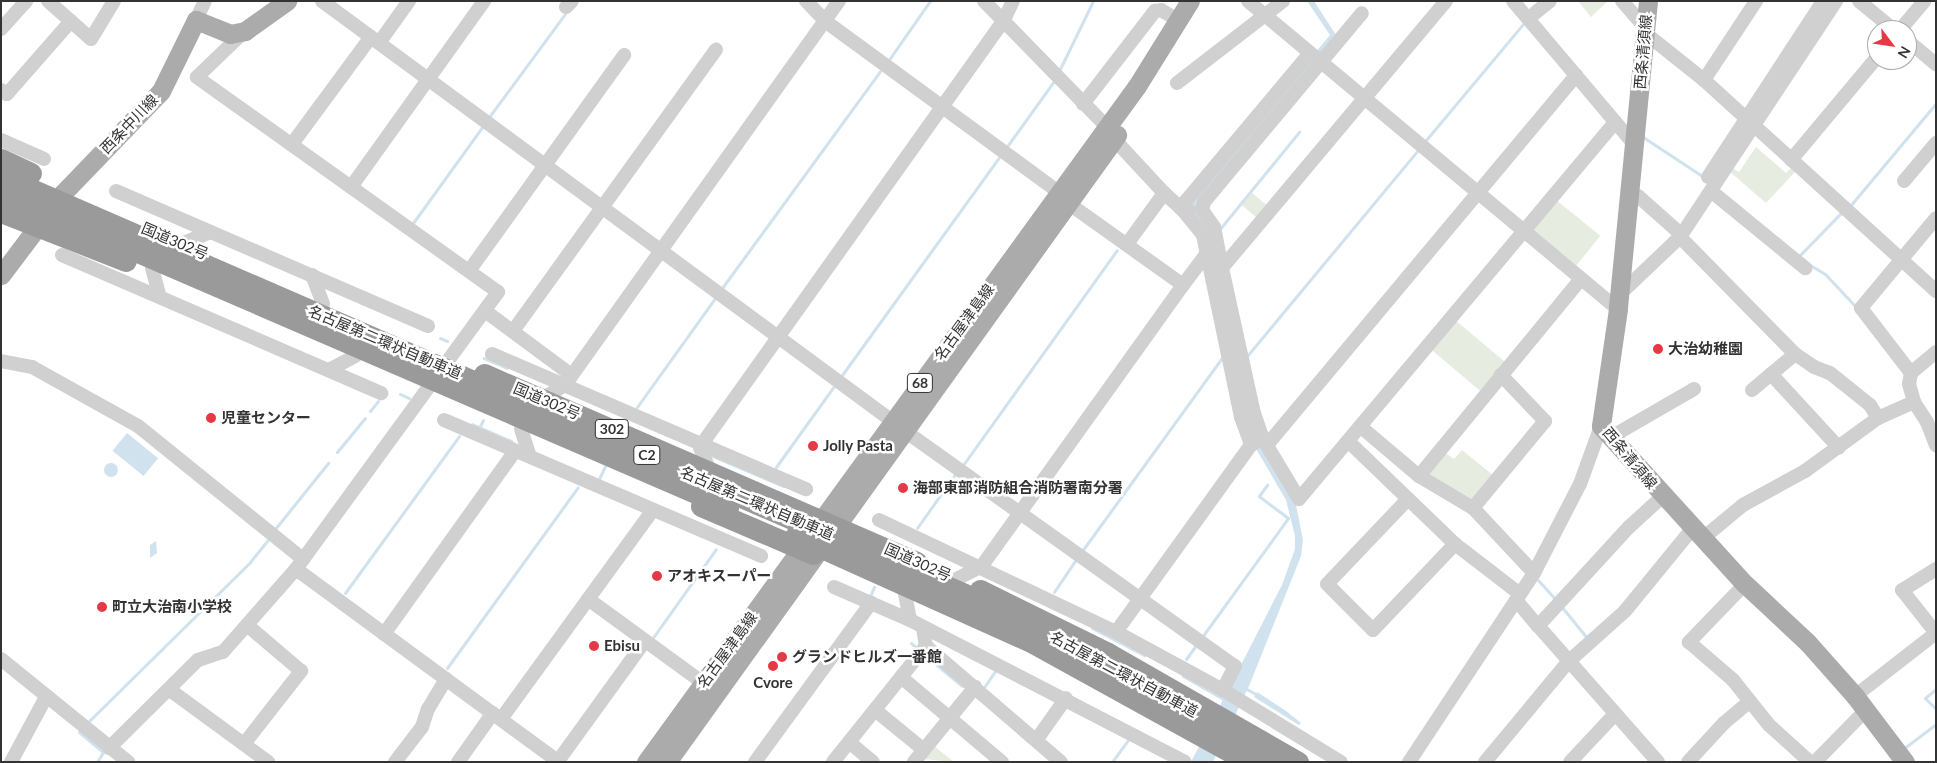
<!DOCTYPE html>
<html>
<head>
<meta charset="utf-8">
<style>
  body { margin:0 }
  #map { position:relative; width:1937px; height:763px; overflow:hidden; background:#fff; font-family:Lato,"Noto Sans JP",sans-serif }
  div>[style] { position:absolute }
  [style*='--x'] { left:calc(var(--x)*1px); top:calc(var(--y)*1px); width:calc(var(--w)*1px); rotate:calc(var(--a)*1deg) }
  .green>* { inset:0; background:#e6ecdf; transform-origin:0 0 }
  .water>* { inset:0; background:#cfe2ee; transform-origin:0 0 }
  .round { border-radius:50% }
  .stream>* { height:3px; margin:-1.5px; padding:0 1.5px; transform-origin:1.5px; border-radius:1.5px; background:#cfe2ee }
  .minor>* { height:14px; margin:-7px; padding:0 7px; transform-origin:7px; border-radius:7px; background:#d0d0d0 }
  .major>* { height:19px; margin:-9.5px; padding:0 9.5px; transform-origin:9.5px; border-radius:9.5px; background:#ababab }
  .highway>* { height:21px; margin:-10.5px; padding:0 10.5px; transform-origin:10.5px; border-radius:10.5px; background:#9a9a9a }
  .highway-bridge>* { height:21px; margin:-10.5px; padding:0 10.5px; transform-origin:10.5px; border-radius:10.5px; background:#9a9a9a }
  .dots>* { width:14px; height:14px; translate:-50% -50%; box-sizing:border-box; border:2px solid #fff; border-radius:50% }
  span { translate:-50% -50%; white-space:nowrap; text-align:center; line-height:1.15; -webkit-text-stroke:5px #fff; paint-order:stroke }
  .shield-label span { padding:1px 4px; background:#fff; border:1px solid; border-radius:4px; -webkit-text-stroke-width:0 }
  .shield-label { font-size:14px; color:#333; font-weight:700 }
  .street-label { font-size:15px; color:#333 }
  .poi-label { font-size:15px; color:#333; font-weight:700 }
  .left { translate:0 -50%; text-align:left }
  .frame { position:absolute; inset:0; border:2px solid #333; pointer-events:none }
  .north { position:absolute; left:1867px; top:20px; width:50px; height:50px; box-sizing:border-box; background:#fff; border:1px solid #adadad; border-radius:50%; rotate:121deg; font-size:14px; font-weight:700; line-height:20px; text-align:center; color:#333 }
  .north::after { content:''; display:block; margin:auto; width:18px; height:22px; background:#e63946; clip-path:polygon(50% 0,100% 100%,50% 72%,0 100%) }
</style>
</head>
<body>
<div id="map">
  <div class="green">
    <i style="clip-path:polygon(1578px 1px,1608px 1px,1591px 17px)"></i>
    <i style="clip-path:polygon(1756px 147px,1786px 173px,1792px 167px,1796px 171px,1766px 203px,1729px 171px,1732px 168px,1739px 172px)"></i>
    <i style="left:1251px;top:192px;width:23px;height:16px;rotate:40deg"></i>
    <i style="left:1556px;top:200px;width:57px;height:38px;rotate:39deg"></i>
    <i style="left:1455px;top:320px;width:67px;height:38px;rotate:40deg"></i>
    <i style="clip-path:polygon(1462px 450px,1494px 476px,1471px 504px,1426px 474px,1444px 452px,1454px 459px)"></i>
    <i style="clip-path:polygon(934px 746px,954px 762px,923px 759px)"></i>
  </div>
  <div class="water">
    <i style="clip-path:polygon(1307px 1px,1314px 1px,1336px 35px,1201px 199px,1210px 228px,1249px 413px,1296px 505px,1303px 540px,1301px 556px,1249px 686px,1213px 762px,1191px 762px,1282px 585px,1295px 549px,1295px 536px,1286px 500px,1255px 447px,1192px 216px,1193px 200px,1330px 35px)"></i>
    <i style="left:127px;top:433px;width:40px;height:23px;rotate:39deg"></i>
    <i class="round" style="left:104px;top:463px;width:14px;height:14px"></i>
    <i style="clip-path:polygon(156px 541px,157px 553px,150px 558px,150px 545px)"></i>
    <i style="clip-path:polygon(1257px 692px,1286px 711px,1301px 723px,1299px 725px,1254px 697px)"></i>
  </div>
  <div class="stream">
    <i style="--x:888;--y:61;--w:73;--a:-55"></i>
    <i style="--x:1059;--y:71;--w:78;--a:-64.1"></i>
    <i style="--x:489;--y:117;--w:128;--a:-53.6"></i>
    <i style="--x:1643;--y:137;--w:74;--a:33.5"></i>
    <i style="--x:1426;--y:140;--w:153;--a:-50.1"></i>
    <i style="--x:1008;--y:145;--w:79;--a:-54.3"></i>
    <i style="--x:1850;--y:206;--w:134;--a:-50.1"></i>
    <i style="--x:413;--y:223;--w:120;--a:-54.2"></i>
    <i style="--x:1219;--y:230;--w:127;--a:-50.8"></i>
    <i style="--x:1799;--y:256;--w:62;--a:-45.7"></i>
    <i style="--x:1810;--y:265;--w:17;--a:31"></i>
    <i style="--x:1825;--y:274;--w:45;--a:46.8"></i>
    <i style="--x:722;--y:288;--w:268;--a:-53.9"></i>
    <i style="--x:440;--y:338;--w:8;--a:23"></i>
    <i style="--x:1247;--y:356;--w:266;--a:-50.3"></i>
    <i style="--x:484;--y:358;--w:25;--a:23"></i>
    <i style="--x:842;--y:375;--w:270;--a:-54.2"></i>
    <i style="--x:400;--y:394;--w:10;--a:24"></i>
    <i style="--x:637;--y:407;--w:134;--a:-54.4"></i>
    <i style="--x:370;--y:411;--w:13;--a:-51"></i>
    <i style="--x:472;--y:424;--w:43;--a:23.6"></i>
    <i style="--x:479;--y:428;--w:9;--a:-63"></i>
    <i style="--x:337;--y:452;--w:44;--a:-50.5"></i>
    <i style="--x:708;--y:454;--w:82;--a:23.1"></i>
    <i style="--x:963;--y:465;--w:264;--a:-54.4"></i>
    <i style="--x:776;--y:467;--w:101;--a:-54.3"></i>
    <i style="--x:599;--y:479;--w:14;--a:-65"></i>
    <i style="--x:917;--y:528;--w:67;--a:-54.7"></i>
    <i style="--x:275;--y:529;--w:85;--a:-51.2"></i>
    <i style="--x:1082;--y:551;--w:241;--a:-54.1"></i>
    <i style="--x:1538;--y:580;--w:27;--a:48"></i>
    <i style="--x:1054;--y:592;--w:40;--a:-56"></i>
    <i style="--x:345;--y:593;--w:194;--a:-54"></i>
    <i style="--x:870;--y:596;--w:10;--a:-66"></i>
    <i style="--x:1561;--y:606;--w:41;--a:50.9"></i>
    <i style="--x:1092;--y:628;--w:59;--a:27.4"></i>
    <i style="--x:1202;--y:637;--w:147;--a:-54.1"></i>
    <i style="--x:1288;--y:518;--w:36;--a:-143"></i>
    <i style="--x:1259;--y:496;--w:14;--a:-54"></i>
    <i style="--x:652;--y:639;--w:110;--a:-54.6"></i>
    <i style="--x:911;--y:643;--w:9;--a:41"></i>
    <i style="--x:925;--y:655;--w:48;--a:40"></i>
    <i style="--x:1186;--y:659;--w:17;--a:-54"></i>
    <i style="--x:447;--y:668;--w:223;--a:-54.1"></i>
    <i style="--x:1183;--y:676;--w:51;--a:29.6"></i>
    <i style="--x:1245;--y:688;--w:16;--a:30"></i>
    <i style="--x:983;--y:689;--w:23;--a:-56"></i>
    <i style="--x:1936;--y:689;--w:14;--a:141"></i>
    <i style="--x:1925;--y:698;--w:16;--a:45"></i>
    <i style="--x:87;--y:723;--w:229;--a:-44.6"></i>
    <i style="--x:250;--y:562;--w:28;--a:-51"></i>
    <i style="--x:79;--y:732;--w:31;--a:40"></i>
    <i style="--x:103;--y:752;--w:12;--a:121"></i>
    <i style="--x:1903;--y:749;--w:41;--a:-37.1"></i>
    <i style="--x:1112;--y:762;--w:27;--a:-54"></i>
  </div>
  <div class="minor">
    <i style="--x:48;--y:1;--w:57;--a:41.5"></i>
    <i style="--x:91;--y:39;--w:44;--a:-58.8"></i>
    <i style="--x:322;--y:1;--w:708;--a:36.38"></i>
    <i style="--x:806;--y:1;--w:28;--a:46"></i>
    <i style="--x:825;--y:21;--w:290;--a:36.2"></i>
    <i style="--x:1059;--y:192;--w:14;--a:51"></i>
    <i style="--x:1068;--y:203;--w:141;--a:35.5"></i>
    <i style="--x:1183;--y:285;--w:345;--a:125.6"></i>
    <i style="--x:982;--y:566;--w:28;--a:153"></i>
    <i style="--x:984;--y:1;--w:176;--a:45.7"></i>
    <i style="--x:1248;--y:1;--w:481;--a:39.8"></i>
    <i style="--x:1446;--y:1;--w:349;--a:130"></i>
    <i style="--x:1222;--y:268;--w:148;--a:77.6"></i>
    <i style="--x:1254;--y:413;--w:28;--a:71"></i>
    <i style="--x:1263;--y:439;--w:70;--a:59"></i>
    <i style="--x:1299;--y:499;--w:492;--a:-50"></i>
    <i style="--x:1513;--y:1;--w:187;--a:49.8"></i>
    <i style="--x:1622;--y:1;--w:35;--a:49"></i>
    <i style="--x:1859;--y:1;--w:45;--a:39.6"></i>
    <i style="--x:566;--y:7;--w:8;--a:-45"></i>
    <i style="--x:1535;--y:13;--w:19;--a:-39"></i>
    <i style="--x:196;--y:20;--w:21;--a:-65"></i>
    <i style="--x:1;--y:29;--w:38;--a:-48"></i>
    <i style="--x:1900;--y:30;--w:38;--a:-50"></i>
    <i style="--x:1645;--y:33;--w:75;--a:38.5"></i>
    <i style="--x:1704;--y:80;--w:314;--a:42.3"></i>
    <i style="--x:1907;--y:40;--w:38;--a:40"></i>
    <i style="--x:379;--y:43;--w:52;--a:-54.5"></i>
    <i style="--x:1704;--y:80;--w:95;--a:-56.6"></i>
    <i style="--x:1177;--y:83;--w:134;--a:-37.7"></i>
    <i style="--x:1;--y:90;--w:7;--a:34"></i>
    <i style="--x:7;--y:94;--w:97;--a:-48.8"></i>
    <i style="--x:1083;--y:104;--w:118;--a:-52.3"></i>
    <i style="--x:1155;--y:11;--w:6;--a:-9"></i>
    <i style="--x:1161;--y:10;--w:21;--a:31"></i>
    <i style="--x:1114;--y:139;--w:74;--a:47.2"></i>
    <i style="--x:1164;--y:193;--w:24;--a:42"></i>
    <i style="--x:1182;--y:209;--w:7;--a:8"></i>
    <i style="--x:1;--y:140;--w:47;--a:23.8"></i>
    <i style="--x:292;--y:144;--w:133;--a:-53.6"></i>
    <i style="--x:1791;--y:160;--w:134;--a:-50.1"></i>
    <i style="--x:1708;--y:177;--w:210;--a:-56.8"></i>
    <i style="--x:1904;--y:181;--w:50;--a:-49.9"></i>
    <i style="--x:351;--y:187;--w:229;--a:-54.4"></i>
    <i style="--x:116;--y:191;--w:340;--a:23.4"></i>
    <i style="--x:1711;--y:191;--w:122;--a:39.3"></i>
    <i style="--x:1629;--y:194;--w:9;--a:13"></i>
    <i style="--x:1638;--y:196;--w:59;--a:41.6"></i>
    <i style="--x:1180;--y:208;--w:202;--a:-50"></i>
    <i style="--x:1182;--y:209;--w:33;--a:51"></i>
    <i style="--x:1203;--y:235;--w:186;--a:78.2"></i>
    <i style="--x:1241;--y:417;--w:30;--a:70"></i>
    <i style="--x:1680;--y:237;--w:164;--a:45.5"></i>
    <i style="--x:1795;--y:354;--w:23;--a:34"></i>
    <i style="--x:1814;--y:367;--w:17;--a:21"></i>
    <i style="--x:1830;--y:373;--w:51;--a:38.7"></i>
    <i style="--x:1870;--y:405;--w:15;--a:58"></i>
    <i style="--x:181;--y:244;--w:32;--a:-22"></i>
    <i style="--x:1127;--y:244;--w:63;--a:-54"></i>
    <i style="--x:62;--y:255;--w:348;--a:23.4"></i>
    <i style="--x:152;--y:268;--w:30;--a:75"></i>
    <i style="--x:1222;--y:268;--w:42;--a:-101"></i>
    <i style="--x:1214;--y:227;--w:21;--a:-125"></i>
    <i style="--x:1202;--y:210;--w:8;--a:-76"></i>
    <i style="--x:1204;--y:202;--w:246;--a:-50.1"></i>
    <i style="--x:469;--y:271;--w:266;--a:-54.3"></i>
    <i style="--x:312;--y:275;--w:31;--a:69"></i>
    <i style="--x:1183;--y:285;--w:40;--a:-53"></i>
    <i style="--x:1619;--y:295;--w:84;--a:-43.6"></i>
    <i style="--x:1680;--y:237;--w:283;--a:-56.5"></i>
    <i style="--x:485;--y:311;--w:106;--a:36.5"></i>
    <i style="--x:513;--y:331;--w:347;--a:-54.2"></i>
    <i style="--x:1936;--y:352;--w:33;--a:140"></i>
    <i style="--x:1911;--y:373;--w:11;--a:100"></i>
    <i style="--x:1909;--y:384;--w:19;--a:74"></i>
    <i style="--x:1914;--y:402;--w:24;--a:57"></i>
    <i style="--x:1927;--y:422;--w:25;--a:69"></i>
    <i style="--x:492;--y:354;--w:342;--a:23.3"></i>
    <i style="--x:1;--y:361;--w:32;--a:11"></i>
    <i style="--x:32;--y:367;--w:121;--a:29.1"></i>
    <i style="--x:138;--y:426;--w:212;--a:38.9"></i>
    <i style="--x:329;--y:370;--w:30;--a:-28"></i>
    <i style="--x:1911;--y:373;--w:82;--a:-127.6"></i>
    <i style="--x:1861;--y:308;--w:117;--a:-50.2"></i>
    <i style="--x:1771;--y:374;--w:100;--a:47.4"></i>
    <i style="--x:1752;--y:390;--w:56;--a:-39.9"></i>
    <i style="--x:541;--y:399;--w:28;--a:-30"></i>
    <i style="--x:565;--y:385;--w:472;--a:-54.5"></i>
    <i style="--x:444;--y:420;--w:345;--a:23.2"></i>
    <i style="--x:1361;--y:427;--w:76;--a:40.2"></i>
    <i style="--x:1419;--y:476;--w:63;--a:30.7"></i>
    <i style="--x:1473;--y:508;--w:89;--a:46.8"></i>
    <i style="--x:521;--y:429;--w:29;--a:72"></i>
    <i style="--x:905;--y:431;--w:405;--a:35.5"></i>
    <i style="--x:1235;--y:666;--w:27;--a:117"></i>
    <i style="--x:1611;--y:437;--w:96;--a:-30"></i>
    <i style="--x:1349;--y:442;--w:147;--a:43.9"></i>
    <i style="--x:1455;--y:544;--w:82;--a:37.6"></i>
    <i style="--x:1267;--y:445;--w:482;--a:-50.1"></i>
    <i style="--x:710;--y:471;--w:25;--a:-113"></i>
    <i style="--x:700;--y:448;--w:4;--a:-63"></i>
    <i style="--x:702;--y:444;--w:521;--a:-54.54"></i>
    <i style="--x:1004;--y:20;--w:21;--a:-65"></i>
    <i style="--x:1419;--y:476;--w:255;--a:-50.6"></i>
    <i style="--x:1408;--y:499;--w:117;--a:133.6"></i>
    <i style="--x:1327;--y:584;--w:65;--a:45"></i>
    <i style="--x:1373;--y:630;--w:119;--a:-46.4"></i>
    <i style="--x:1473;--y:508;--w:113;--a:-50.4"></i>
    <i style="--x:1545;--y:421;--w:64;--a:-133.7"></i>
    <i style="--x:879;--y:520;--w:262;--a:25.3"></i>
    <i style="--x:1116;--y:632;--w:122;--a:28.5"></i>
    <i style="--x:1223;--y:690;--w:138;--a:31.4"></i>
    <i style="--x:1702;--y:539;--w:53;--a:-39.7"></i>
    <i style="--x:1743;--y:505;--w:71;--a:-28.7"></i>
    <i style="--x:1805;--y:471;--w:90;--a:-36"></i>
    <i style="--x:1878;--y:418;--w:39;--a:-24"></i>
    <i style="--x:296;--y:569;--w:326;--a:36.3"></i>
    <i style="--x:1936;--y:569;--w:40;--a:148"></i>
    <i style="--x:1902;--y:590;--w:55;--a:51.7"></i>
    <i style="--x:1745;--y:584;--w:81;--a:134"></i>
    <i style="--x:1689;--y:642;--w:58;--a:40.8"></i>
    <i style="--x:1733;--y:680;--w:58;--a:51.3"></i>
    <i style="--x:1769;--y:725;--w:55;--a:42.1"></i>
    <i style="--x:834;--y:587;--w:83;--a:23.5"></i>
    <i style="--x:910;--y:620;--w:309;--a:27.3"></i>
    <i style="--x:905;--y:594;--w:26;--a:79"></i>
    <i style="--x:588;--y:599;--w:142;--a:36.1"></i>
    <i style="--x:1516;--y:600;--w:34;--a:50"></i>
    <i style="--x:923;--y:628;--w:18;--a:81"></i>
    <i style="--x:926;--y:646;--w:178;--a:40.7"></i>
    <i style="--x:1116;--y:632;--w:231;--a:-54.2"></i>
    <i style="--x:1251;--y:445;--w:8;--a:-30"></i>
    <i style="--x:384;--y:634;--w:225;--a:-54.4"></i>
    <i style="--x:1;--y:659;--w:164;--a:39"></i>
    <i style="--x:901;--y:677;--w:132;--a:40.1"></i>
    <i style="--x:170;--y:690;--w:122;--a:36.3"></i>
    <i style="--x:1855;--y:696;--w:103;--a:-37.9"></i>
    <i style="--x:875;--y:710;--w:63;--a:39.2"></i>
    <i style="--x:501;--y:719;--w:258;--a:-54"></i>
    <i style="--x:1037;--y:739;--w:50;--a:-54.7"></i>
    <i style="--x:849;--y:742;--w:31;--a:40"></i>
    <i style="--x:244;--y:744;--w:93;--a:-52"></i>
    <i style="--x:301;--y:671;--w:71;--a:-139.6"></i>
    <i style="--x:109;--y:748;--w:125;--a:-44.7"></i>
    <i style="--x:198;--y:660;--w:26;--a:-18"></i>
    <i style="--x:223;--y:652;--w:111;--a:-48.7"></i>
    <i style="--x:296;--y:569;--w:343;--a:-53.9"></i>
    <i style="--x:498;--y:292;--w:370;--a:-144.5"></i>
    <i style="--x:197;--y:77;--w:66;--a:-43.8"></i>
    <i style="--x:558;--y:761;--w:148;--a:-54.1"></i>
    <i style="--x:11;--y:762;--w:74;--a:-61.7"></i>
    <i style="--x:395;--y:762;--w:44;--a:-52.4"></i>
    <i style="--x:422;--y:727;--w:19;--a:-72"></i>
    <i style="--x:428;--y:709;--w:35;--a:-59"></i>
    <i style="--x:458;--y:762;--w:60;--a:-54.5"></i>
    <i style="--x:755;--y:762;--w:197;--a:-53.9"></i>
    <i style="--x:833;--y:762;--w:149;--a:-51.3"></i>
    <i style="--x:914;--y:762;--w:97;--a:-50.9"></i>
    <i style="--x:1409;--y:762;--w:227;--a:-56.5"></i>
    <i style="--x:1534;--y:573;--w:100;--a:-62.7"></i>
    <i style="--x:1580;--y:484;--w:62;--a:-70.1"></i>
    <i style="--x:1485;--y:762;--w:130;--a:-50.3"></i>
    <i style="--x:1568;--y:662;--w:76;--a:-41.8"></i>
    <i style="--x:1625;--y:611;--w:106;--a:-50.7"></i>
    <i style="--x:1570;--y:762;--w:66;--a:-46.8"></i>
    <i style="--x:1658;--y:762;--w:181;--a:-131.4"></i>
    <i style="--x:1538;--y:626;--w:134;--a:-47.4"></i>
    <i style="--x:1629;--y:527;--w:46;--a:-42.4"></i>
    <i style="--x:1688;--y:762;--w:53;--a:-47.3"></i>
    <i style="--x:1724;--y:723;--w:34;--a:-40"></i>
    <i style="--x:1815;--y:762;--w:73;--a:-45.6"></i>
  </div>
  <div class="major">
    <i style="--x:1648;--y:1;--w:309;--a:95.6"></i>
    <i style="--x:1618;--y:309;--w:118;--a:98.3"></i>
    <i style="--x:1601;--y:426;--w:214;--a:47.7"></i>
    <i style="--x:1745;--y:584;--w:86;--a:43.1"></i>
    <i style="--x:1808;--y:643;--w:71;--a:48.4"></i>
    <i style="--x:1855;--y:696;--w:83;--a:52.9"></i>
    <i style="--x:1;--y:275;--w:103;--a:-52.9"></i>
    <i style="--x:63;--y:193;--w:141;--a:-46.1"></i>
    <i style="--x:161;--y:91;--w:79;--a:-63.8"></i>
    <i style="--x:196;--y:20;--w:37;--a:22"></i>
    <i style="--x:230;--y:34;--w:15;--a:-11"></i>
    <i style="--x:245;--y:31;--w:52;--a:-35.5"></i>
    <i style="--x:646;--y:762;--w:835;--a:-54.01"></i>
    <i style="--x:1137;--y:86;--w:100;--a:-58.1"></i>
    <i style="--x:667;--y:762;--w:772;--a:-54.33"></i>
  </div>
  <div class="highway">
    <i style="--x:484;--y:374;--w:472;--a:23.5"></i>
    <i style="--x:701;--y:506;--w:122;--a:23.2"></i>
    <i style="--x:980;--y:590;--w:143;--a:26.2"></i>
    <i style="--x:1108;--y:653;--w:219;--a:29.8"></i>
  </div>
  <div class="highway-bridge">
    <i style="--x:1;--y:159;--w:33;--a:25"></i>
    <i style="--x:1;--y:176;--w:1061;--a:23.45"></i>
    <i style="--x:974;--y:598;--w:140;--a:26.2"></i>
    <i style="--x:1100;--y:660;--w:206;--a:29.7"></i>
    <i style="--x:1;--y:193;--w:792;--a:23.36"></i>
    <i style="--x:1;--y:212;--w:134;--a:21.4"></i>
    <i style="--x:795;--y:536;--w:261;--a:24.2"></i>
    <i style="--x:1033;--y:643;--w:247;--a:28.9"></i>
  </div>
  <div class="dots">
    <i style="left:1658px;top:349px;background:#e63946"></i>
    <i style="left:211px;top:418px;background:#e63946"></i>
    <i style="left:813px;top:446px;background:#e63946"></i>
    <i style="left:903px;top:488px;background:#e63946"></i>
    <i style="left:657px;top:576px;background:#e63946"></i>
    <i style="left:102px;top:607px;background:#e63946"></i>
    <i style="left:594px;top:646px;background:#e63946"></i>
    <i style="left:782px;top:657px;background:#e63946"></i>
    <i style="left:773px;top:666px;background:#e63946"></i>
  </div>
  <div class="shield-label">
    <span style="left:920px;top:383px">68</span>
    <span style="left:612px;top:429px">302</span>
    <span style="left:647px;top:455px">C2</span>
  </div>
  <div class="street-label">
    <span style="left:1643px;top:52px;rotate:-85deg">西条清須線</span>
    <span style="left:129px;top:124px;rotate:-46deg">西条中川線</span>
    <span style="left:175px;top:241px;rotate:23deg">国道302号</span>
    <span style="left:964px;top:322px;rotate:-54deg">名古屋津島線</span>
    <span style="left:385px;top:342px;rotate:23deg">名古屋第二環状自動車道</span>
    <span style="left:547px;top:401px;rotate:23deg">国道302号</span>
    <span style="left:1630px;top:458px;rotate:50deg">西条清須線</span>
    <span style="left:757px;top:503px;rotate:23deg">名古屋第二環状自動車道</span>
    <span style="left:918px;top:562px;rotate:24deg">国道302号</span>
    <span style="left:727px;top:650px;rotate:-54deg">名古屋津島線</span>
    <span style="left:1124px;top:674px;rotate:28deg">名古屋第二環状自動車道</span>
  </div>
  <div class="poi-label">
    <span class="left" style="left:1668px;top:349px">大治幼稚園</span>
    <span class="left" style="left:221px;top:418px">児童センター</span>
    <span class="left" style="left:823px;top:446px">Jolly Pasta</span>
    <span class="left" style="left:913px;top:488px">海部東部消防組合消防署南分署</span>
    <span class="left" style="left:667px;top:576px">アオキスーパー</span>
    <span class="left" style="left:112px;top:607px">町立大治南小学校</span>
    <span class="left" style="left:604px;top:646px">Ebisu</span>
    <span class="left" style="left:792px;top:657px">グランドヒルズ一番館</span>
    <span style="left:773px;top:683px">Cvore</span>
  </div>
  <div class="frame"></div>
  <div class="north">N</div>
</div>
</body>
</html>
